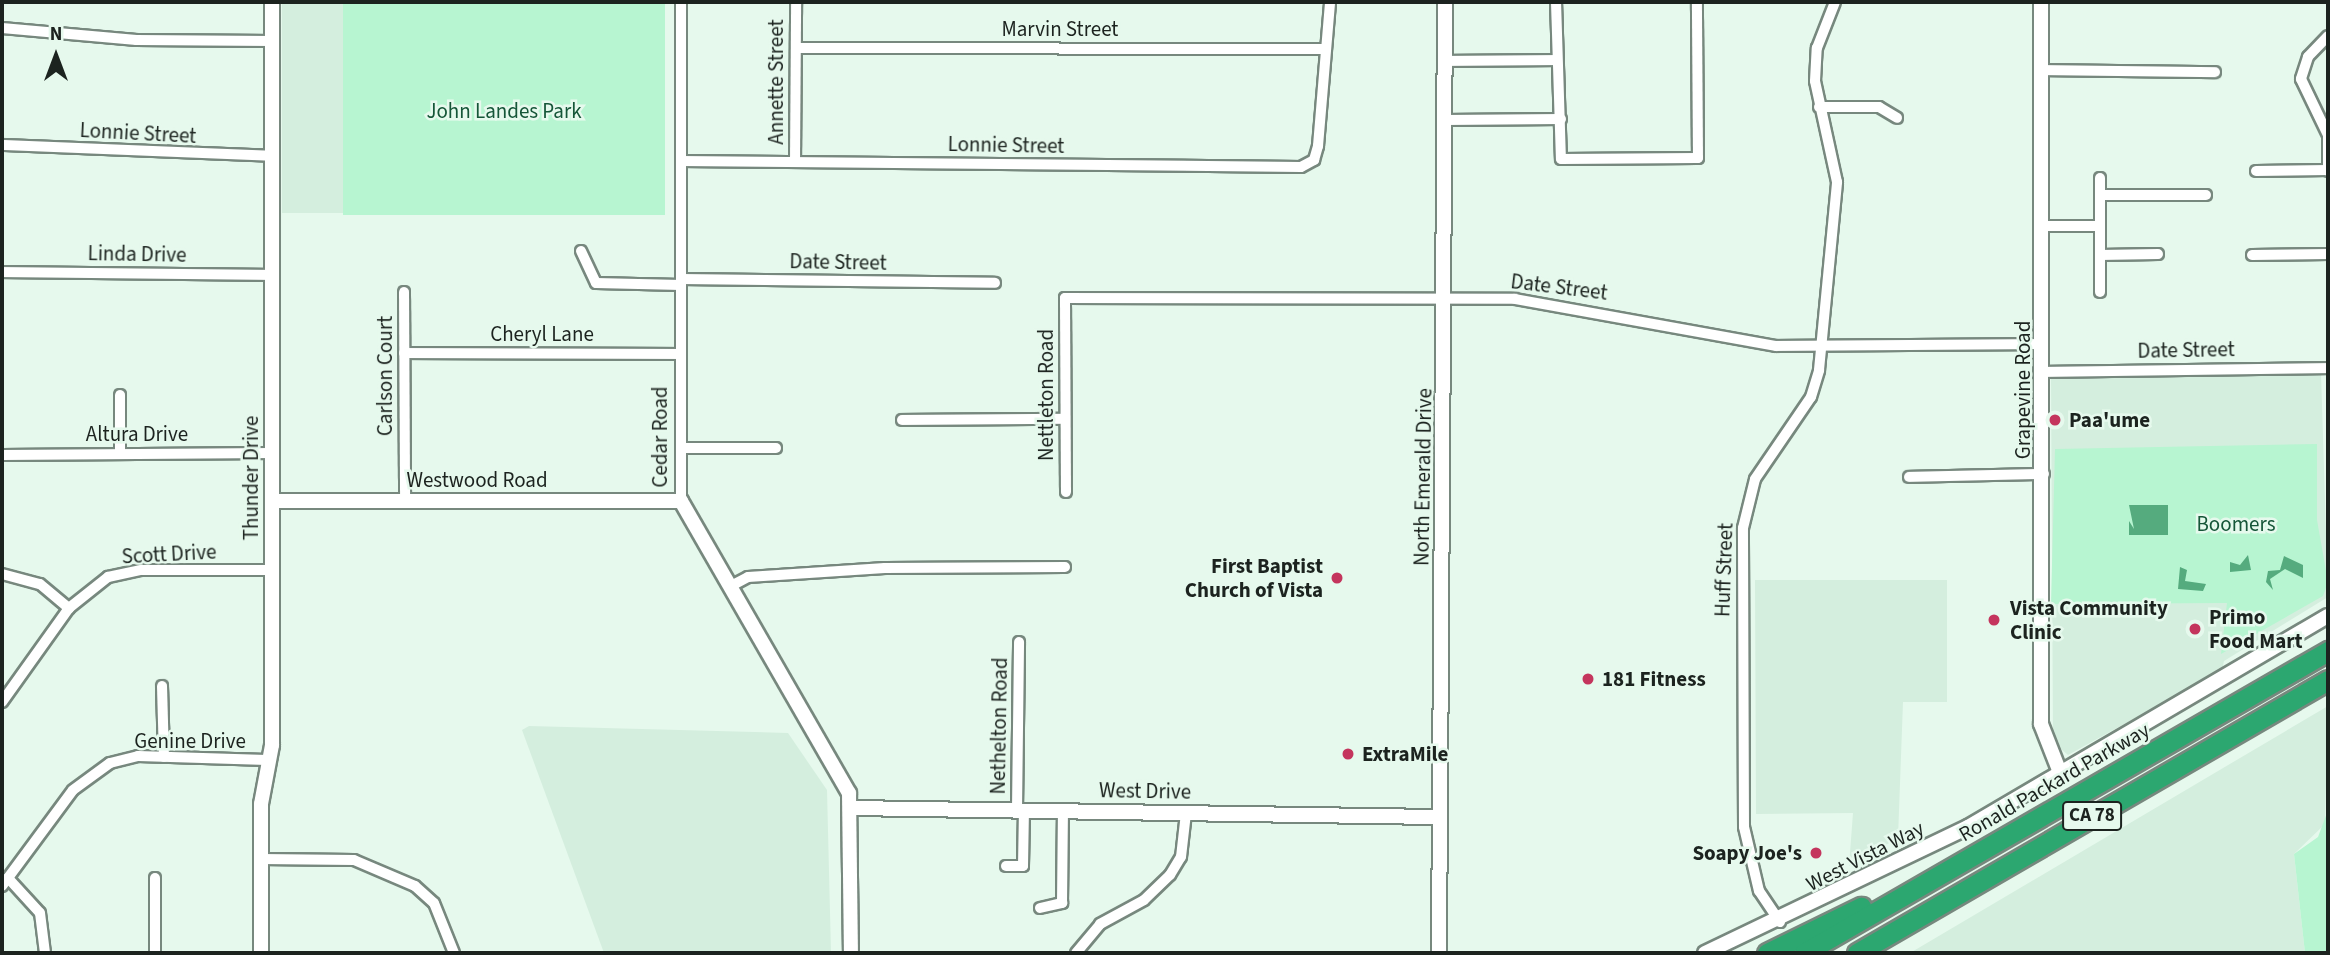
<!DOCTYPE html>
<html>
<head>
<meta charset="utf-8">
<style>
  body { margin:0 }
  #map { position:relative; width:2330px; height:955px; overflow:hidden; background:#e6f9ed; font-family:"Source Sans 3",sans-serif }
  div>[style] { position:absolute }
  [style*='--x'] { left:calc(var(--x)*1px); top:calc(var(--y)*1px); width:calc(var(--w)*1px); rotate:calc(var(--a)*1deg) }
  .built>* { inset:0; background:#d4eede; transform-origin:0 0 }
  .green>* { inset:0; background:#b7f5d1; transform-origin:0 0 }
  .water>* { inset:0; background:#55ab7e }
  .roads { filter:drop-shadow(2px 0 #77887e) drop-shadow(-2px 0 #77887e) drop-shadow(0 2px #77887e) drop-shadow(0 -2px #77887e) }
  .street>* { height:10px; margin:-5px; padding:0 5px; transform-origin:5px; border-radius:5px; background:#fff }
  .secondary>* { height:14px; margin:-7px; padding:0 7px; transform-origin:7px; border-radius:7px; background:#fff }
  .highway>* { height:19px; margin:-9.5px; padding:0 9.5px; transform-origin:9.5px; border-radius:9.5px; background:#2ca770 }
  .dots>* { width:19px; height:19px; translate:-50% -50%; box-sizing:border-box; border:4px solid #e6f9ed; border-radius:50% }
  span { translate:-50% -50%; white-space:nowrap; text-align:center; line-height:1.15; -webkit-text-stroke:5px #e6f9ed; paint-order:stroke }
  .shield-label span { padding:2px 5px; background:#e6f9ed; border:2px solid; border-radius:5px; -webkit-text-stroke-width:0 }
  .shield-label { font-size:19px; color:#1c231f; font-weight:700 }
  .street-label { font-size:21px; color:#1c231f }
  .park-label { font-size:21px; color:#155638 }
  .poi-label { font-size:21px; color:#1c231f; font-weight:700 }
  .left { translate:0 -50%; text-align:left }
  .right { translate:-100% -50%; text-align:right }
  .frame { position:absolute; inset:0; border:4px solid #1c231f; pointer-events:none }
  .north { position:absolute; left:21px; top:21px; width:70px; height:70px; -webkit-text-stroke:5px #e6f9ed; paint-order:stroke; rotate:0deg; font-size:19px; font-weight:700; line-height:28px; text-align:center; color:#1c231f }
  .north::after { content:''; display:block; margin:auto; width:24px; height:32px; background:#1c231f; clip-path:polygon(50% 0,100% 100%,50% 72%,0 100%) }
</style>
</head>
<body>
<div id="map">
  <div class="built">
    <i style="left:282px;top:2px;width:61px;height:211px"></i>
    <i style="clip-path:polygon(2321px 373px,2328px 597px,2224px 661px,2222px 670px,2068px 755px,2053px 742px,2051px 376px)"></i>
    <i style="clip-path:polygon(1755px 580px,1947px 580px,1947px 702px,1903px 702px,1898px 838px,1849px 866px,1853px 813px,1756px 814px)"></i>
    <i style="clip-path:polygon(2328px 706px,2325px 824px,2294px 854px,2305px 953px,1910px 953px)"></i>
    <i style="clip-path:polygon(529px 726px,788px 733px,827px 790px,831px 953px,604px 953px,522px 730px)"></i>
  </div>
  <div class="green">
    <i style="left:343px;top:2px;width:322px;height:213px"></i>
    <i style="clip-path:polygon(2317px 444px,2317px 520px,2328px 582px,2323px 596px,2221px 654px,2227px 603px,2051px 604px,2055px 449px)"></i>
    <i style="clip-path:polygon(2328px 810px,2328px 953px,2305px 953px,2294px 854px,2318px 837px)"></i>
  </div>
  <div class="water">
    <i style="clip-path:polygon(2129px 505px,2168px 505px,2168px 535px,2129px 535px,2129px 521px,2134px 529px)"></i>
    <i style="clip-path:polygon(2248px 555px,2251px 570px,2230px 572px,2230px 562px,2240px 565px)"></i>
    <i style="clip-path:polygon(2284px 556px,2303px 565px,2303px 578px,2285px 569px,2270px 579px,2273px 590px,2266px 582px,2268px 571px,2280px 570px)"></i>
    <i style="clip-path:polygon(2180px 567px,2187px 570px,2185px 581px,2206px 584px,2203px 591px,2178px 589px)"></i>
  </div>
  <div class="roads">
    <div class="street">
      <i style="--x:1556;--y:2;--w:157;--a:88.2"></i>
      <i style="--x:1561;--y:159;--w:137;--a:-0.4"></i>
      <i style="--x:1698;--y:158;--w:156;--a:-90.4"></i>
      <i style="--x:2;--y:28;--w:135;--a:5.1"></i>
      <i style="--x:136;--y:40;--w:136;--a:0.4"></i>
      <i style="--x:2328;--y:36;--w:29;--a:134"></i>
      <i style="--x:2308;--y:57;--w:23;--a:108"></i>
      <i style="--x:2301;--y:79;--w:62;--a:64.3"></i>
      <i style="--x:2328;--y:135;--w:36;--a:90"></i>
      <i style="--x:796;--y:48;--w:529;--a:0.11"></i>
      <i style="--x:1443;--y:61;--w:114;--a:-0.5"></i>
      <i style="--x:2042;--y:70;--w:173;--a:0.7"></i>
      <i style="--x:1819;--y:107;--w:60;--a:0"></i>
      <i style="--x:1879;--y:107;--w:21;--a:31"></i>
      <i style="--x:1445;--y:120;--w:116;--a:-0.5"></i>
      <i style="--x:2;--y:145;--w:270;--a:2.3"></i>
      <i style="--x:681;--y:161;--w:620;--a:0.55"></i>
      <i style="--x:1301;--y:167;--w:15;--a:-28"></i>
      <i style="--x:1314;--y:160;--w:15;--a:-74"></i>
      <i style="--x:1318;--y:146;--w:144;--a:-85.2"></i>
      <i style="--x:795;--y:162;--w:160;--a:-89.6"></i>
      <i style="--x:2256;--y:171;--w:72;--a:-0.8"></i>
      <i style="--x:2100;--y:178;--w:48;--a:90"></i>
      <i style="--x:2100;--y:195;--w:106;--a:0"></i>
      <i style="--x:2043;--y:226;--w:57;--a:0"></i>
      <i style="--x:2100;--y:226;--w:66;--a:90"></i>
      <i style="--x:581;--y:251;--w:35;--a:65"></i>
      <i style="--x:596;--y:283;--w:85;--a:1.3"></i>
      <i style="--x:2100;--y:255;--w:58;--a:-1"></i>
      <i style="--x:2252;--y:255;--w:76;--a:-0.8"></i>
      <i style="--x:2;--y:272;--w:270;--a:0.6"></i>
      <i style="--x:681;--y:279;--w:314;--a:0.7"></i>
      <i style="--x:404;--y:292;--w:209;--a:89.7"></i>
      <i style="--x:404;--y:353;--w:277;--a:0.2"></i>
      <i style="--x:2044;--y:372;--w:284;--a:-0.8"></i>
      <i style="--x:120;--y:395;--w:58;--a:90"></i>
      <i style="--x:902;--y:420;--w:161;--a:-0.4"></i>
      <i style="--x:681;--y:448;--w:95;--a:0"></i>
      <i style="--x:2;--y:455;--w:271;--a:-0.4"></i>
      <i style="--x:1909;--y:477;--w:135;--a:-1.3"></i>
      <i style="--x:1066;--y:492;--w:194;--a:-90.3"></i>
      <i style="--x:1065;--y:298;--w:450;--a:0.1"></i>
      <i style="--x:1515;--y:299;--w:265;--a:10.2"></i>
      <i style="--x:1776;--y:346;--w:267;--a:-0.4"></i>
      <i style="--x:681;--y:501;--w:499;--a:-90"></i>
      <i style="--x:2;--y:574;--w:39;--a:15"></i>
      <i style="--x:40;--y:584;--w:38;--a:40"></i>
      <i style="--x:731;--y:586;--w:19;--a:-28"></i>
      <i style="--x:748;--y:577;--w:137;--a:-3.8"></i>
      <i style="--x:885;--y:568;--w:180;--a:-0.3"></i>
      <i style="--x:162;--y:686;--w:71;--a:88.4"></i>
      <i style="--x:2;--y:702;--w:115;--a:-54.5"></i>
      <i style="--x:69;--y:608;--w:50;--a:-38.5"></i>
      <i style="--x:108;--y:577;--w:35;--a:-12"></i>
      <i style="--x:142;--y:570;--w:130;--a:0"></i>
      <i style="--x:1017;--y:810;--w:168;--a:-89.3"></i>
      <i style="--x:261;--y:859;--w:93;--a:0.6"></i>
      <i style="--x:354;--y:860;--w:66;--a:23.1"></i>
      <i style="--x:415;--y:886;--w:25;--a:42"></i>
      <i style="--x:434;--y:903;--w:54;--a:68.2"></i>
      <i style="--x:1006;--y:866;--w:17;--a:0"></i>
      <i style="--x:1023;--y:866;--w:55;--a:-89"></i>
      <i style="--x:8;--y:878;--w:47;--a:47.6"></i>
      <i style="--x:40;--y:913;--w:40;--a:82.9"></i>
      <i style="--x:155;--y:878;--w:75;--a:90"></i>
      <i style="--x:2;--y:886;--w:119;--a:-53.5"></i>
      <i style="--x:73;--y:790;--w:46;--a:-36.1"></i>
      <i style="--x:110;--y:763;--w:29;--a:-14"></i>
      <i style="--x:138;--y:756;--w:129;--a:1.8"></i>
      <i style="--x:1040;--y:908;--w:23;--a:-13"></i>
      <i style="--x:1062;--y:903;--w:92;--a:-89.4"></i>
      <i style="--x:1780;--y:922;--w:37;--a:-124"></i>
      <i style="--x:1759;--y:891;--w:66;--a:-103.2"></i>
      <i style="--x:1744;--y:827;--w:299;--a:-90.2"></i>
      <i style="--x:1743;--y:528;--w:50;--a:-76.2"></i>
      <i style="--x:1755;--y:479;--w:99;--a:-55.7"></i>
      <i style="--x:1811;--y:397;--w:28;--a:-73"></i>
      <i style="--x:1819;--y:370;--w:189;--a:-84.5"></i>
      <i style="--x:1837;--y:182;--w:103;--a:-102.3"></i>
      <i style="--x:1815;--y:81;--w:33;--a:-87"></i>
      <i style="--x:1817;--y:48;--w:49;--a:-68.6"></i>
      <i style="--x:1076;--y:953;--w:38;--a:-50"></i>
      <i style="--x:1100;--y:924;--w:50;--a:-28.6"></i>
      <i style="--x:1144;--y:900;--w:36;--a:-44"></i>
      <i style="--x:1170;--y:875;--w:21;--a:-59"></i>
      <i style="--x:1181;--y:857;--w:44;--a:-83.5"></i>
    </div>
    <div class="secondary">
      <i style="--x:2041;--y:2;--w:722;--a:90"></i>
      <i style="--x:2041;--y:724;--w:55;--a:68.6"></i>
      <i style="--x:273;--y:501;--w:408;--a:0"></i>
      <i style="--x:681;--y:501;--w:337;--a:60.1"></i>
      <i style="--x:849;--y:793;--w:160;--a:89.3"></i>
      <i style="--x:850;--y:808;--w:589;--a:0.88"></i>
      <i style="--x:261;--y:953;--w:149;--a:-90"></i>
      <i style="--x:261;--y:804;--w:60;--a:-79.4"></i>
      <i style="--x:272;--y:745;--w:743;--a:-90"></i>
      <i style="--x:1439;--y:953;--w:951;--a:-89.64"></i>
      <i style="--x:1705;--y:953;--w:292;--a:-25.6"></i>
      <i style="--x:1968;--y:827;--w:417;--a:-30.4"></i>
    </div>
    <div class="highway">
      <i style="--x:1767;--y:953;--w:105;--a:-26.1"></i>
      <i style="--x:1804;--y:953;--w:605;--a:-29.96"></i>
      <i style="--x:1857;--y:953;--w:544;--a:-30.1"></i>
    </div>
  </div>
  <div class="dots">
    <i style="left:2055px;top:420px;background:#c4355d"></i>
    <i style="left:1337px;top:578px;background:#c4355d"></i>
    <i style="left:1994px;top:620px;background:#c4355d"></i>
    <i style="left:2195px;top:629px;background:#c4355d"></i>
    <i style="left:1588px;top:679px;background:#c4355d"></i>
    <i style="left:1348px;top:754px;background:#c4355d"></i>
    <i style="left:1816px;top:853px;background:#c4355d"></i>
  </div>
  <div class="shield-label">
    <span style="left:2092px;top:816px">CA 78</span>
  </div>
  <div class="street-label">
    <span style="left:1060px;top:29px">Marvin Street</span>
    <span style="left:776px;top:82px;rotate:-90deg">Annette Street</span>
    <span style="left:138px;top:133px;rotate:3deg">Lonnie Street</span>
    <span style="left:1006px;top:145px;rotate:1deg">Lonnie Street</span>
    <span style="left:137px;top:254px;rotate:1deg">Linda Drive</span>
    <span style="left:838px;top:262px;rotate:1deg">Date Street</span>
    <span style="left:1559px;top:287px;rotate:7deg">Date Street</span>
    <span style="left:542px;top:334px">Cheryl Lane</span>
    <span style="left:2186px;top:350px;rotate:-1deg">Date Street</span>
    <span style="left:385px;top:376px;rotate:-90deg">Carlson Court</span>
    <span style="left:2023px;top:390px;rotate:-90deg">Grapevine Road</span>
    <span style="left:1046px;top:395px;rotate:-90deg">Nettleton Road</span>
    <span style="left:137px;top:434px">Altura Drive</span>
    <span style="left:660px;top:437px;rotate:-90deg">Cedar Road</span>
    <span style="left:1423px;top:477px;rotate:-89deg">North Emerald Drive</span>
    <span style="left:251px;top:478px;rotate:-90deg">Thunder Drive</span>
    <span style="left:477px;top:480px">Westwood Road</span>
    <span style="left:169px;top:554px;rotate:-3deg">Scott Drive</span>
    <span style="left:1724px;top:570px;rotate:-88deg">Huff Street</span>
    <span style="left:999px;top:726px;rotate:-89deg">Nethelton Road</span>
    <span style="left:190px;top:741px">Genine Drive</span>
    <span style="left:2054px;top:782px;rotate:-30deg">Ronald Packard Parkway</span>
    <span style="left:1145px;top:791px;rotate:1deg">West Drive</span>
    <span style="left:1865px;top:856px;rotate:-27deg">West Vista Way</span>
  </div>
  <div class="park-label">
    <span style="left:504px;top:111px">John Landes Park</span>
    <span style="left:2236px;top:524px">Boomers</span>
  </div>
  <div class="poi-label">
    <span class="left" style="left:2069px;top:420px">Paa'ume</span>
    <span class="right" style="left:1323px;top:578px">First Baptist<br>Church of Vista</span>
    <span class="left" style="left:2010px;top:620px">Vista Community<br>Clinic</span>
    <span class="left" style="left:2209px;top:629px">Primo<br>Food Mart</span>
    <span class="left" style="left:1602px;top:679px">181 Fitness</span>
    <span class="left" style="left:1362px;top:754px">ExtraMile</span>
    <span class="right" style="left:1802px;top:853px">Soapy Joe's</span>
  </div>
  <div class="frame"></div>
  <div class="north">N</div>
</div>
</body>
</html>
